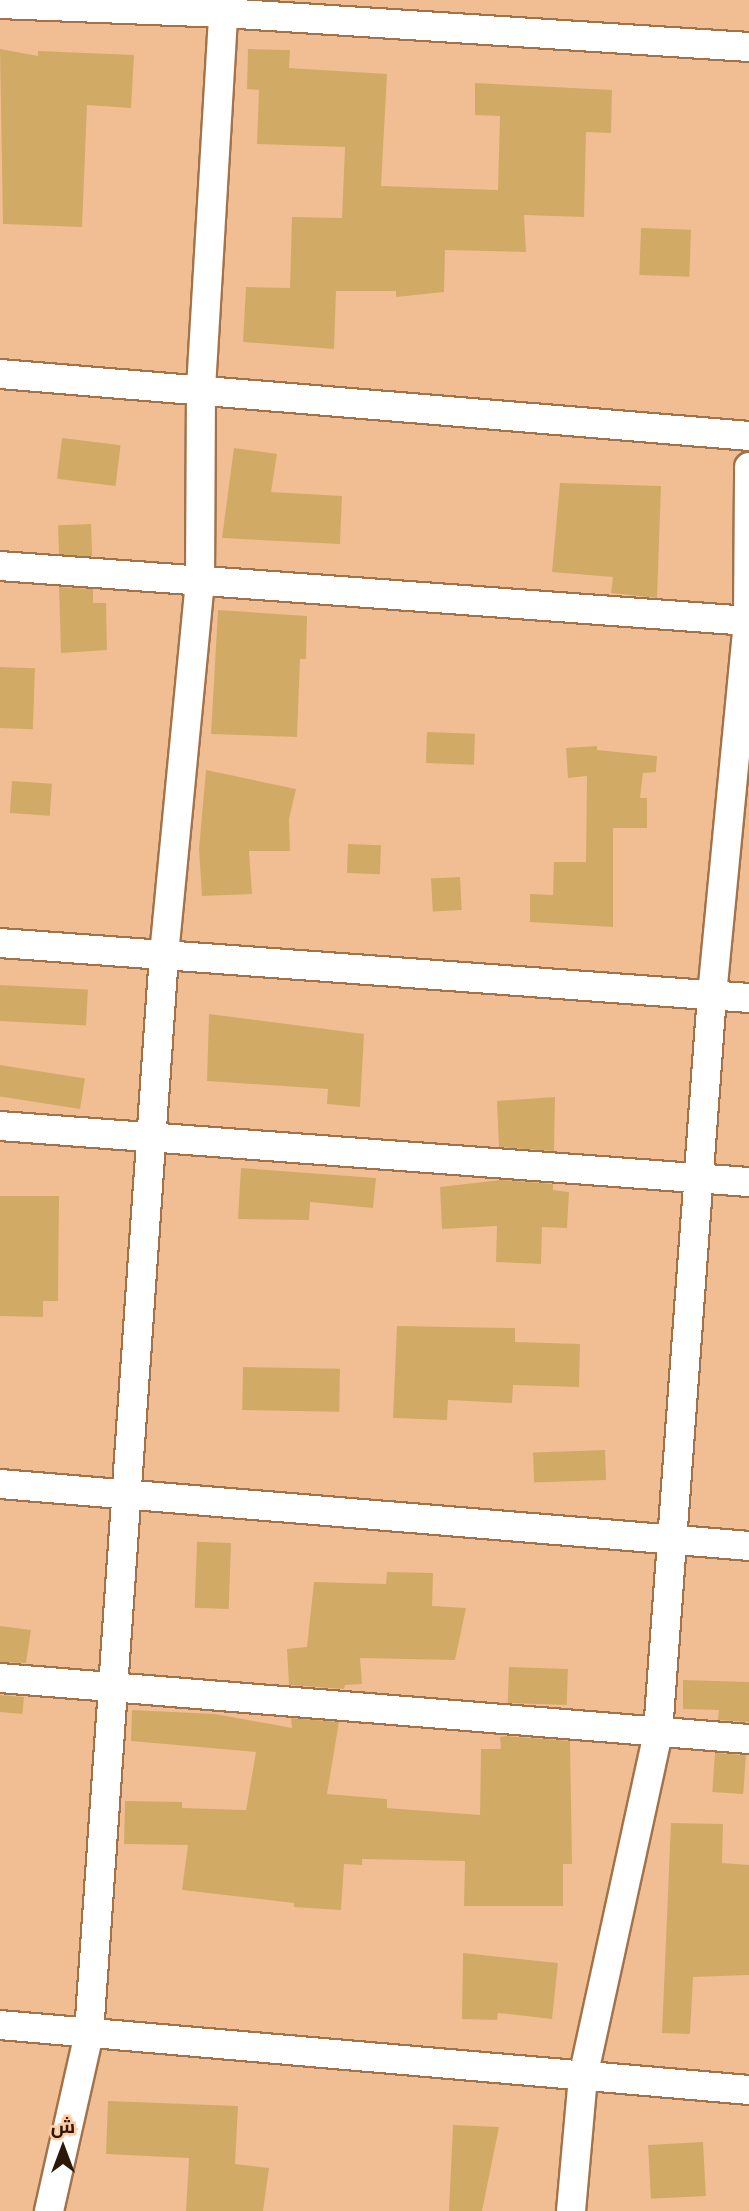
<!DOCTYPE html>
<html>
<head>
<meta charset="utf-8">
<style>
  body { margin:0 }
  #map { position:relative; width:749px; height:2211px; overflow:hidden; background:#f1be94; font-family:"DM Sans",Cairo,sans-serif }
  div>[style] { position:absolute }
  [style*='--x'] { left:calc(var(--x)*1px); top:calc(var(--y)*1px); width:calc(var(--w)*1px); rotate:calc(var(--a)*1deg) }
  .building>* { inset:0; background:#d1ab66; transform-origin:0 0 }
  .roads { filter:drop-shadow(2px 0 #a2734b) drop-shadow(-2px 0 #a2734b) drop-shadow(0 2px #a2734b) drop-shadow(0 -2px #a2734b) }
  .minor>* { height:28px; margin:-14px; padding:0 14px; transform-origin:14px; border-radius:14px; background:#fff }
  span { translate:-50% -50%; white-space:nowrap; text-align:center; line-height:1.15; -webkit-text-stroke:5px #ffcba0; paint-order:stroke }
  .north { position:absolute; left:28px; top:2113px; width:70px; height:70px; -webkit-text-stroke:5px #ffcba0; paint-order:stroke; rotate:0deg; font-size:19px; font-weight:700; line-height:28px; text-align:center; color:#2c1908 }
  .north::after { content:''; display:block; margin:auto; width:24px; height:32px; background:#2c1908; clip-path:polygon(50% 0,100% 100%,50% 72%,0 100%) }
</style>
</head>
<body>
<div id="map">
  <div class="building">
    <i style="clip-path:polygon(0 49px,38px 56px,38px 51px,134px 55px,131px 108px,87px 105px,82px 227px,3px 224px)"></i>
    <i style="clip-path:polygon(248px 49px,290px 50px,289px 68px,387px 74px,381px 186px,498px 190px,500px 116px,475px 115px,475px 83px,612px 90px,611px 133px,586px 132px,584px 217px,524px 215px,526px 252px,445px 250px,444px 292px,396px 297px,396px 291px,336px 291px,334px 349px,243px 342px,246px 287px,290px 288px,292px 217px,342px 218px,345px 147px,257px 144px,259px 90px,247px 89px)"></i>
    <i style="left:641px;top:228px;width:50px;height:47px;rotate:2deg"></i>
    <i style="left:62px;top:438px;width:59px;height:41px;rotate:7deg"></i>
    <i style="clip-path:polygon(234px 448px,277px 454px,271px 492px,342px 496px,340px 544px,222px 538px)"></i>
    <i style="clip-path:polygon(560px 483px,661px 486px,657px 598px,611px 593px,613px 577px,552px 572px)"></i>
    <i style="left:91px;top:524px;width:32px;height:33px;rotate:88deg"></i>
    <i style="clip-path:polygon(59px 587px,93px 589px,93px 603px,106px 603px,107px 650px,61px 653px)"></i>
    <i style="clip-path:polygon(218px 610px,307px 616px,306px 659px,300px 659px,297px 737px,211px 734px)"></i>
    <i style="left:0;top:667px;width:35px;height:61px;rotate:2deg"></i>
    <i style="left:427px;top:732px;width:48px;height:31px;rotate:2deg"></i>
    <i style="clip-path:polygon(597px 746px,597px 750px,657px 756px,656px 772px,643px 773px,640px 798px,647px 798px,647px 828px,613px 828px,613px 927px,530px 922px,530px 894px,553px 895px,554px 862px,586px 862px,587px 776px,568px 778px,566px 748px)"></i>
    <i style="clip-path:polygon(206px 770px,296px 789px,289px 819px,290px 851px,249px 851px,252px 894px,202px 896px,199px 849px)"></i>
    <i style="left:12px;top:781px;width:40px;height:32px;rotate:4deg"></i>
    <i style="left:348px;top:844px;width:33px;height:29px;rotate:2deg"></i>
    <i style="left:460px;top:877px;width:33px;height:29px;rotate:87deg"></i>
    <i style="left:0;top:985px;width:88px;height:36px;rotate:3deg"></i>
    <i style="clip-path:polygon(209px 1014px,364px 1034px,360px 1107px,327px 1104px,328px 1089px,207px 1081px)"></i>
    <i style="left:0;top:1065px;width:86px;height:31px;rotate:9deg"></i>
    <i style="clip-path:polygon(555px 1097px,554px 1151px,499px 1147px,497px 1101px)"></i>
    <i style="clip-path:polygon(241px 1168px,376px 1178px,373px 1208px,310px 1202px,309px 1220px,238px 1219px)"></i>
    <i style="clip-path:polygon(501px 1180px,553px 1184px,553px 1190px,569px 1192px,567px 1228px,542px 1227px,541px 1264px,496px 1262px,497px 1226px,442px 1229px,440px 1187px)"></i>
    <i style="clip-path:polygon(0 1196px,59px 1196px,58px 1301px,43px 1301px,43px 1317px,0 1316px)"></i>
    <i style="clip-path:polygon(397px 1326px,515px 1328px,515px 1342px,580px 1344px,579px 1387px,513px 1385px,512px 1403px,448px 1400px,447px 1420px,393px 1418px)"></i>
    <i style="left:243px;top:1367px;width:97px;height:43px;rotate:1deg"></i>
    <i style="left:605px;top:1450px;width:30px;height:72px;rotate:88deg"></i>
    <i style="left:231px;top:1543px;width:66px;height:34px;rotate:92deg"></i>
    <i style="clip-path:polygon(387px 1572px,433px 1573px,432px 1606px,466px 1608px,455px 1660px,360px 1658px,362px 1684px,345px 1685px,344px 1689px,289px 1685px,287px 1649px,307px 1647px,314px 1582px,386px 1584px)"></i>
    <i style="clip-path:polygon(0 1626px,31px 1630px,26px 1663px,0 1662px)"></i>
    <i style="left:509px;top:1667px;width:59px;height:36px;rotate:2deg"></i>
    <i style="clip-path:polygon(683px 1680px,749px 1682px,749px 1722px,718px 1720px,719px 1710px,683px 1709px)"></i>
    <i style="left:0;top:1695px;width:24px;height:17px;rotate:5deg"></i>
    <i style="clip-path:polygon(132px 1710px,215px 1714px,292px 1728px,291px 1718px,339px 1722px,327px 1794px,387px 1799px,387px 1808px,480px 1815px,481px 1749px,501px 1749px,500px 1737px,506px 1736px,570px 1741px,572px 1864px,563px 1864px,563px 1906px,464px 1906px,465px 1861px,362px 1859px,362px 1865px,344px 1864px,341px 1910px,294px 1907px,294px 1903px,182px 1890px,188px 1845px,124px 1844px,125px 1801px,182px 1802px,182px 1808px,246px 1810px,256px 1752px,131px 1741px)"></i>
    <i style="left:715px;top:1753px;width:31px;height:39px;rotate:4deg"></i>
    <i style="clip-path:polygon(671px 1823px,723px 1824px,722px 1863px,749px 1865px,749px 1975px,693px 1977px,690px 2034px,662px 2033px)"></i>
    <i style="clip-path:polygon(463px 1953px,558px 1963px,552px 2019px,498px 2013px,497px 2020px,462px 2019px)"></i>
    <i style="clip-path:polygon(108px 2101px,238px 2106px,235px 2164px,269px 2168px,263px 2211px,186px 2211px,189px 2158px,106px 2154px)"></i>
    <i style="clip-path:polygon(453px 2125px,499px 2127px,482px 2211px,449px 2211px)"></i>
    <i style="left:703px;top:2142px;width:54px;height:55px;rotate:87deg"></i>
  </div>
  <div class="roads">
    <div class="minor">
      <i style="--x:0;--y:4;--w:223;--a:2.3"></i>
      <i style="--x:223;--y:13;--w:527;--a:3.7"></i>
      <i style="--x:0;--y:374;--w:752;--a:4.73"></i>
      <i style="--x:0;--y:566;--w:751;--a:4.2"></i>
      <i style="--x:0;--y:943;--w:751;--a:4.2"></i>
      <i style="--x:0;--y:1126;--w:751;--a:4.28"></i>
      <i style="--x:0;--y:1484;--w:752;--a:4.73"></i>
      <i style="--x:0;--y:1678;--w:751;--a:4.66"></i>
      <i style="--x:0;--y:2025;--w:752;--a:4.96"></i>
      <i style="--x:49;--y:2211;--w:182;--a:-77.3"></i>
      <i style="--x:89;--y:2033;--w:1081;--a:-86.02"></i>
      <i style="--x:164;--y:955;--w:376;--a:-84.5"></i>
      <i style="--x:200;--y:581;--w:193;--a:-89.7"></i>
      <i style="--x:201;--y:388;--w:389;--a:-86.6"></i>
      <i style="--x:571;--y:2211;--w:135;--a:-84.9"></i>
      <i style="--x:583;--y:2077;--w:353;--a:-77.7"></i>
      <i style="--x:658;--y:1732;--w:739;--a:-85.81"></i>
      <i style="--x:712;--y:995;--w:376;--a:-84.5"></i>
      <i style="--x:748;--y:621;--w:154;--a:-89.6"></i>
    </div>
  </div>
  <div class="north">ش</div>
</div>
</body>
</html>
